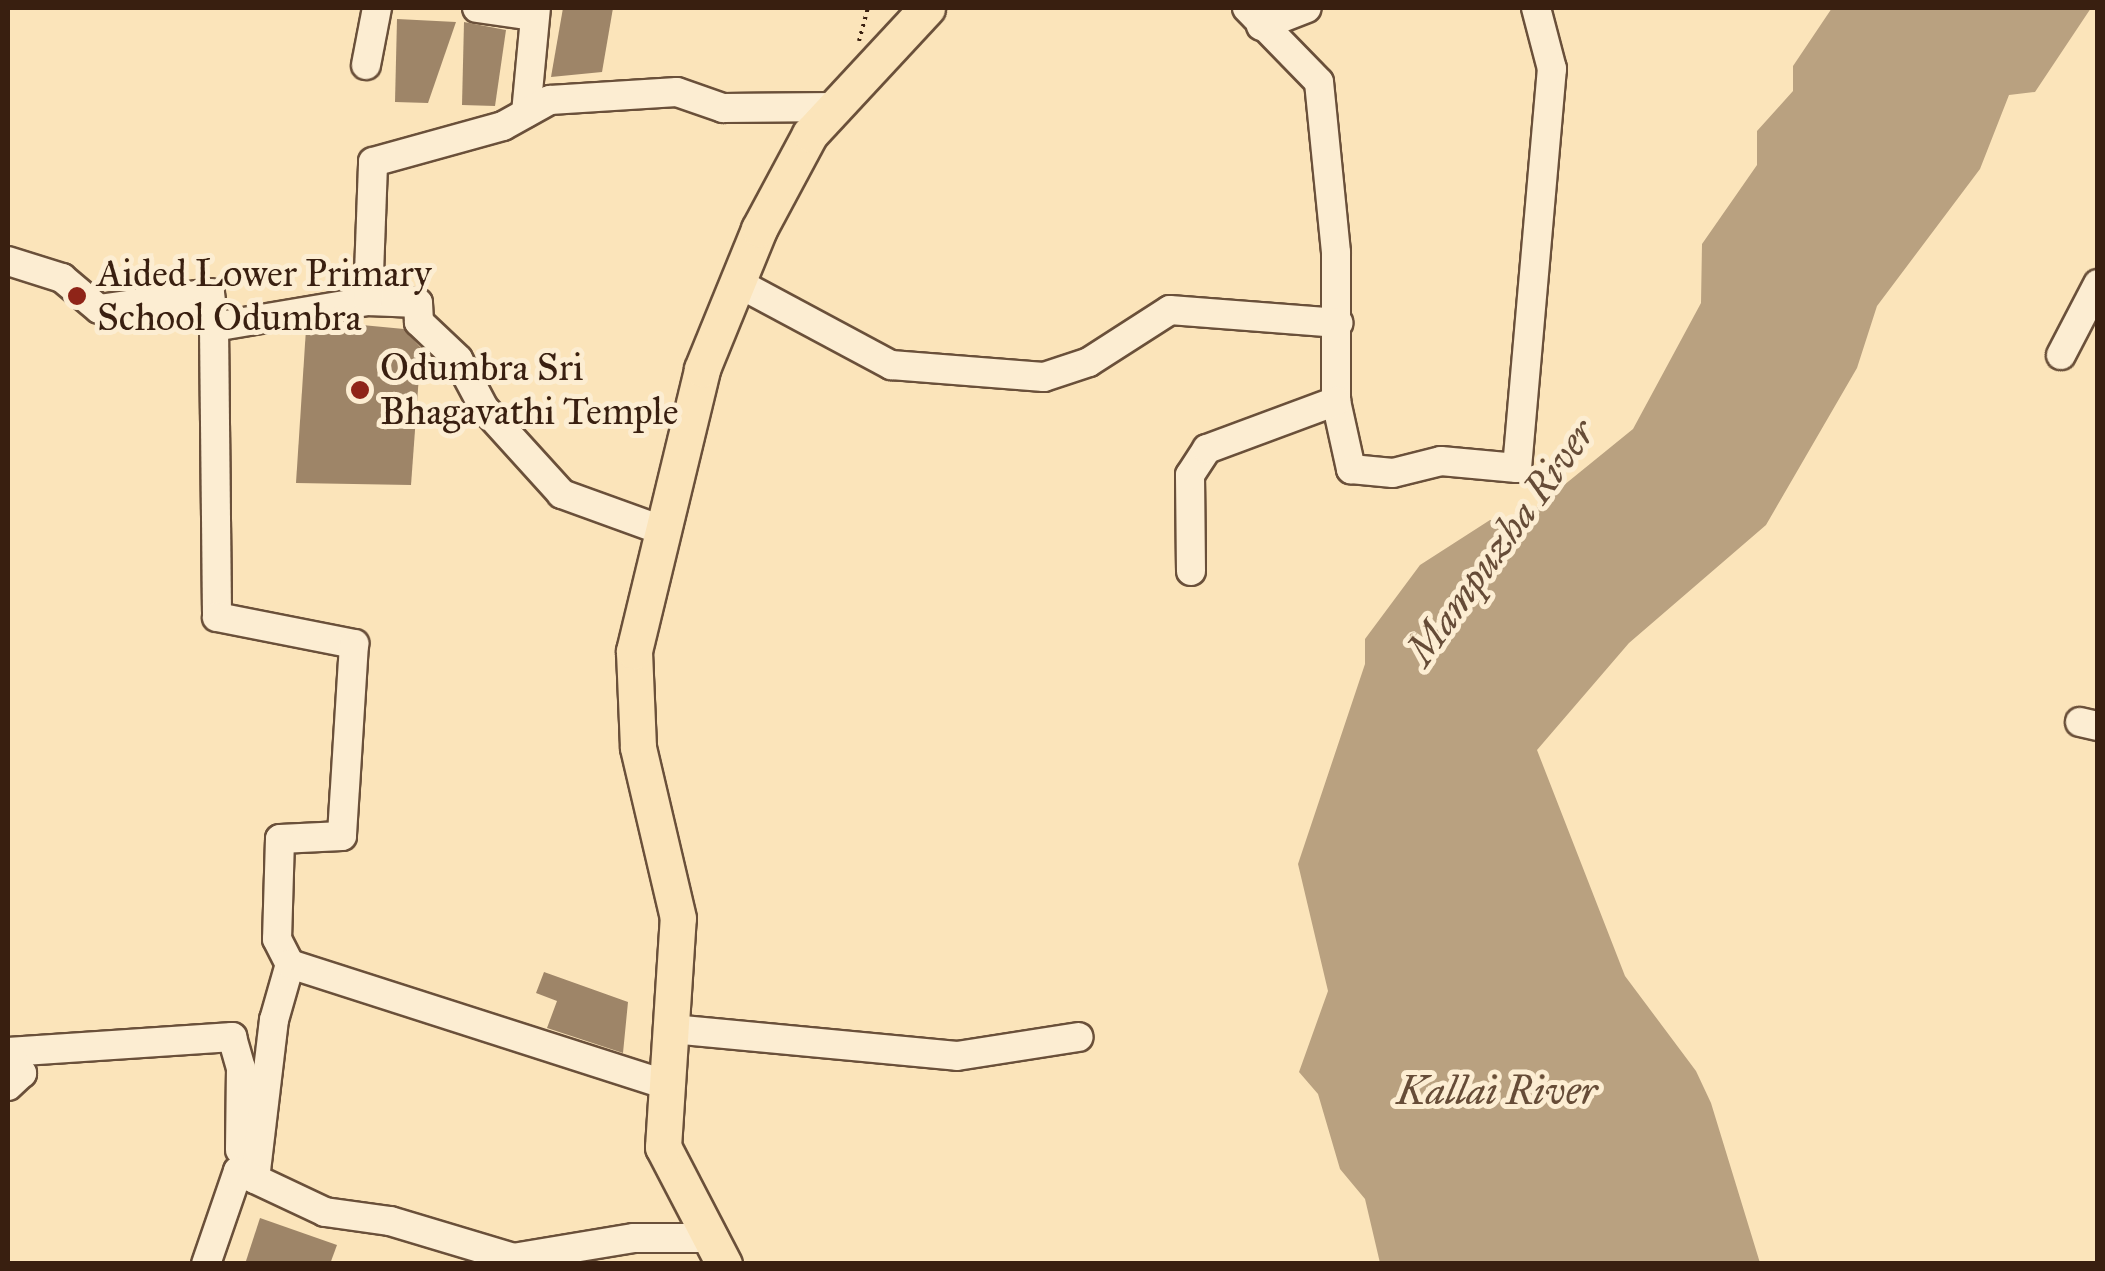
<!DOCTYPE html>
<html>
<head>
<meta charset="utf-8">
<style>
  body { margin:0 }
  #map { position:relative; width:2105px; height:1271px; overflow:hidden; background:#fbe4ba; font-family:"IM FELL Great Primer",serif }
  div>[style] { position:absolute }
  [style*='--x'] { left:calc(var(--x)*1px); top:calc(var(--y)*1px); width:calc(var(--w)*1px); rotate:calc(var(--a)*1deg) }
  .water>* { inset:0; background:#b9a180 }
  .building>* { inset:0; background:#9e8568 }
  .path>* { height:4px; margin-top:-2px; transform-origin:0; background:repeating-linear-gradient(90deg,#391f10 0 2.5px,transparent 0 7.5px) }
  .roads { filter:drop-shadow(2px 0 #6a503a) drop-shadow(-2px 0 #6a503a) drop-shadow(0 2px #6a503a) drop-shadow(0 -2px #6a503a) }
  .minor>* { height:28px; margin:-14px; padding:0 14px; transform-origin:14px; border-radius:14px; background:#fcedd2 }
  .major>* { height:35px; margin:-17.5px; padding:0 17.5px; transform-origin:17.5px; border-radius:17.5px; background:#fbe4ba }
  .dots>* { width:28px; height:28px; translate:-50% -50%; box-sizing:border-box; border:5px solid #fcedd2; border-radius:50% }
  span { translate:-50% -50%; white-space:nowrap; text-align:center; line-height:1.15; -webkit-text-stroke:10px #fcedd2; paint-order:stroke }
  .poi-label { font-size:38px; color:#391f10 }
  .left { translate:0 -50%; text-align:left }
  .water-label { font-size:40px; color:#664c37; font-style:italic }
  .frame { position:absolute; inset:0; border:10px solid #391f10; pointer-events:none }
</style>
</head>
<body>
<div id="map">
  <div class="water">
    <i style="clip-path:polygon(1832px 8px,2091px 8px,2035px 92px,2009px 95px,1980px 169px,1877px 306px,1857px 368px,1766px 525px,1629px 643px,1537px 750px,1625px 976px,1696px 1071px,1711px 1103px,1760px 1263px,1380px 1263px,1365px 1199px,1340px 1169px,1318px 1094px,1299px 1072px,1328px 991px,1298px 864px,1365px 664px,1365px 639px,1420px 565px,1490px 520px,1521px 520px,1633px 429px,1701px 303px,1702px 244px,1757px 165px,1757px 131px,1793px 91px,1793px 66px)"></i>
  </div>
  <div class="building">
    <i style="clip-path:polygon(563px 8px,613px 8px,602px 72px,551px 77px)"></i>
    <i style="clip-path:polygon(397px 19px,456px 22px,428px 103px,395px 102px)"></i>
    <i style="clip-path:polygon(464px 22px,506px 30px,495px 106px,462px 105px)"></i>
    <i style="clip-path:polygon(341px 323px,404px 329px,421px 348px,411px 485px,296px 483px,306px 329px)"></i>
    <i style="clip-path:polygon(544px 972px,628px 1002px,623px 1053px,547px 1028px,557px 1001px,536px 993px)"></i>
    <i style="clip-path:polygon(260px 1218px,337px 1245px,330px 1264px,245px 1264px)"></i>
  </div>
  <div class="path">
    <i style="--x:859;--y:41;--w:34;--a:-75"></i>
  </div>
  <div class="roads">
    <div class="minor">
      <i style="--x:477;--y:8;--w:58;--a:8"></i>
      <i style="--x:1247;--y:8;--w:103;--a:45.8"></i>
      <i style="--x:1319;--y:82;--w:172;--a:84.3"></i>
      <i style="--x:1336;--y:253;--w:148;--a:90"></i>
      <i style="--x:1336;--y:401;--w:70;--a:77.6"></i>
      <i style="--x:1351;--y:469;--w:42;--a:5.4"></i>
      <i style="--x:1393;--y:473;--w:49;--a:-14"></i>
      <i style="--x:1441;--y:461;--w:76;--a:5.3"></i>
      <i style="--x:1517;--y:468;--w:401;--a:-85"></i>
      <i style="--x:1552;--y:69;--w:63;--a:-104.7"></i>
      <i style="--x:1261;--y:26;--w:49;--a:-21.4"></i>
      <i style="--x:366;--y:65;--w:58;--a:-79.1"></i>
      <i style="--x:526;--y:113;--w:105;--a:-84.6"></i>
      <i style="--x:8;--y:261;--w:57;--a:17.5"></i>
      <i style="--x:62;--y:278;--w:48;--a:40"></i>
      <i style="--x:99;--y:309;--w:112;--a:-8.2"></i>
      <i style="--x:210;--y:293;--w:34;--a:83"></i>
      <i style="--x:214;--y:327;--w:156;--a:-9.6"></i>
      <i style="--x:736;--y:282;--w:176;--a:28.2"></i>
      <i style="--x:891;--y:365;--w:153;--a:4.5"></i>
      <i style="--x:1044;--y:377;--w:47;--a:-18.4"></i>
      <i style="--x:1089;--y:362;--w:96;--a:-32.7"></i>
      <i style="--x:1170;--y:310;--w:169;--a:4.4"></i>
      <i style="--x:214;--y:327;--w:290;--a:89.4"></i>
      <i style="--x:217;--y:617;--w:140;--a:11.1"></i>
      <i style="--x:354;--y:644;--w:192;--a:93.6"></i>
      <i style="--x:342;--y:836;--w:62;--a:177.2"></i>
      <i style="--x:280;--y:839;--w:100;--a:91.7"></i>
      <i style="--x:277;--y:939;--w:28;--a:63"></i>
      <i style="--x:2061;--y:355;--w:80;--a:-62.5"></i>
      <i style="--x:664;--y:531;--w:109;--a:-160.1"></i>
      <i style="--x:562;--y:494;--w:116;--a:-132.2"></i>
      <i style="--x:484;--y:408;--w:55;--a:-118"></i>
      <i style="--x:458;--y:359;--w:54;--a:-136.5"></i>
      <i style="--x:419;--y:322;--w:19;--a:-93"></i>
      <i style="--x:418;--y:303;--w:50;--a:-177.7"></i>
      <i style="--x:368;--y:301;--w:139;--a:-87.9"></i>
      <i style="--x:373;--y:162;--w:135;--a:-15.5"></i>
      <i style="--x:503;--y:126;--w:54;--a:-29"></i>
      <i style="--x:550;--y:100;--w:127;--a:-3.6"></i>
      <i style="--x:677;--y:92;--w:49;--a:19.2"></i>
      <i style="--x:723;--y:108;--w:112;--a:-0.5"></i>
      <i style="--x:1191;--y:571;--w:96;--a:-90.6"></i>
      <i style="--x:1190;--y:475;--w:31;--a:-57"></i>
      <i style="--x:1207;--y:449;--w:138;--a:-20.4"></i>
      <i style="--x:2080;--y:722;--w:18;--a:13"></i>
      <i style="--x:672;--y:1029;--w:286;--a:5.4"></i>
      <i style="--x:957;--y:1056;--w:123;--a:-8.9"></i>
      <i style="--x:8;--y:1052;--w:225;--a:-3.8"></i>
      <i style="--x:232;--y:1037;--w:32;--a:74"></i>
      <i style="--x:241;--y:1068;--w:82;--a:90.7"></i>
      <i style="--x:8;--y:1054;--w:24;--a:54"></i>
      <i style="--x:22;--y:1073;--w:19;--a:137"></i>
      <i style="--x:255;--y:1179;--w:160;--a:-83.2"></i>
      <i style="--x:274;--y:1020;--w:58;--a:-74.1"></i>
      <i style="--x:290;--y:964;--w:398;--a:17.8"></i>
      <i style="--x:206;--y:1264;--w:98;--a:-71"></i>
      <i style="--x:238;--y:1171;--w:96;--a:25.2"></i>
      <i style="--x:325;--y:1212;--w:66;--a:7.9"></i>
      <i style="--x:390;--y:1221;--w:128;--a:16.7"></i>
      <i style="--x:513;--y:1258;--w:123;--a:-9.4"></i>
      <i style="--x:634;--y:1238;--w:80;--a:0"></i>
    </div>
    <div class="major">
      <i style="--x:724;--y:1264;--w:132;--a:-117.5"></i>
      <i style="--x:663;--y:1147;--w:229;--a:-86.3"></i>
      <i style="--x:678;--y:918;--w:176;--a:-103.2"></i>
      <i style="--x:638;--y:747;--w:96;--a:-92.4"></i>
      <i style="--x:634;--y:651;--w:290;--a:-76.4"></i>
      <i style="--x:702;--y:369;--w:151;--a:-67.8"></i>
      <i style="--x:759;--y:229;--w:108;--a:-61.8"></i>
      <i style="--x:810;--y:134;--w:172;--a:-47.1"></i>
    </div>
  </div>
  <div class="dots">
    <i style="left:77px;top:296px;background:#8f2418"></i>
    <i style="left:360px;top:390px;background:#8f2418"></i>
  </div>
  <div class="poi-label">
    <span class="left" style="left:97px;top:296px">Aided Lower Primary<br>School Odumbra</span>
    <span class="left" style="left:380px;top:390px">Odumbra Sri<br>Bhagavathi Temple</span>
  </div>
  <div class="water-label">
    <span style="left:1501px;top:542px;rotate:-54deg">Mampuzha River</span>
    <span style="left:1497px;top:1091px">Kallai River</span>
  </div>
  <div class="frame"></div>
</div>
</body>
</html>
